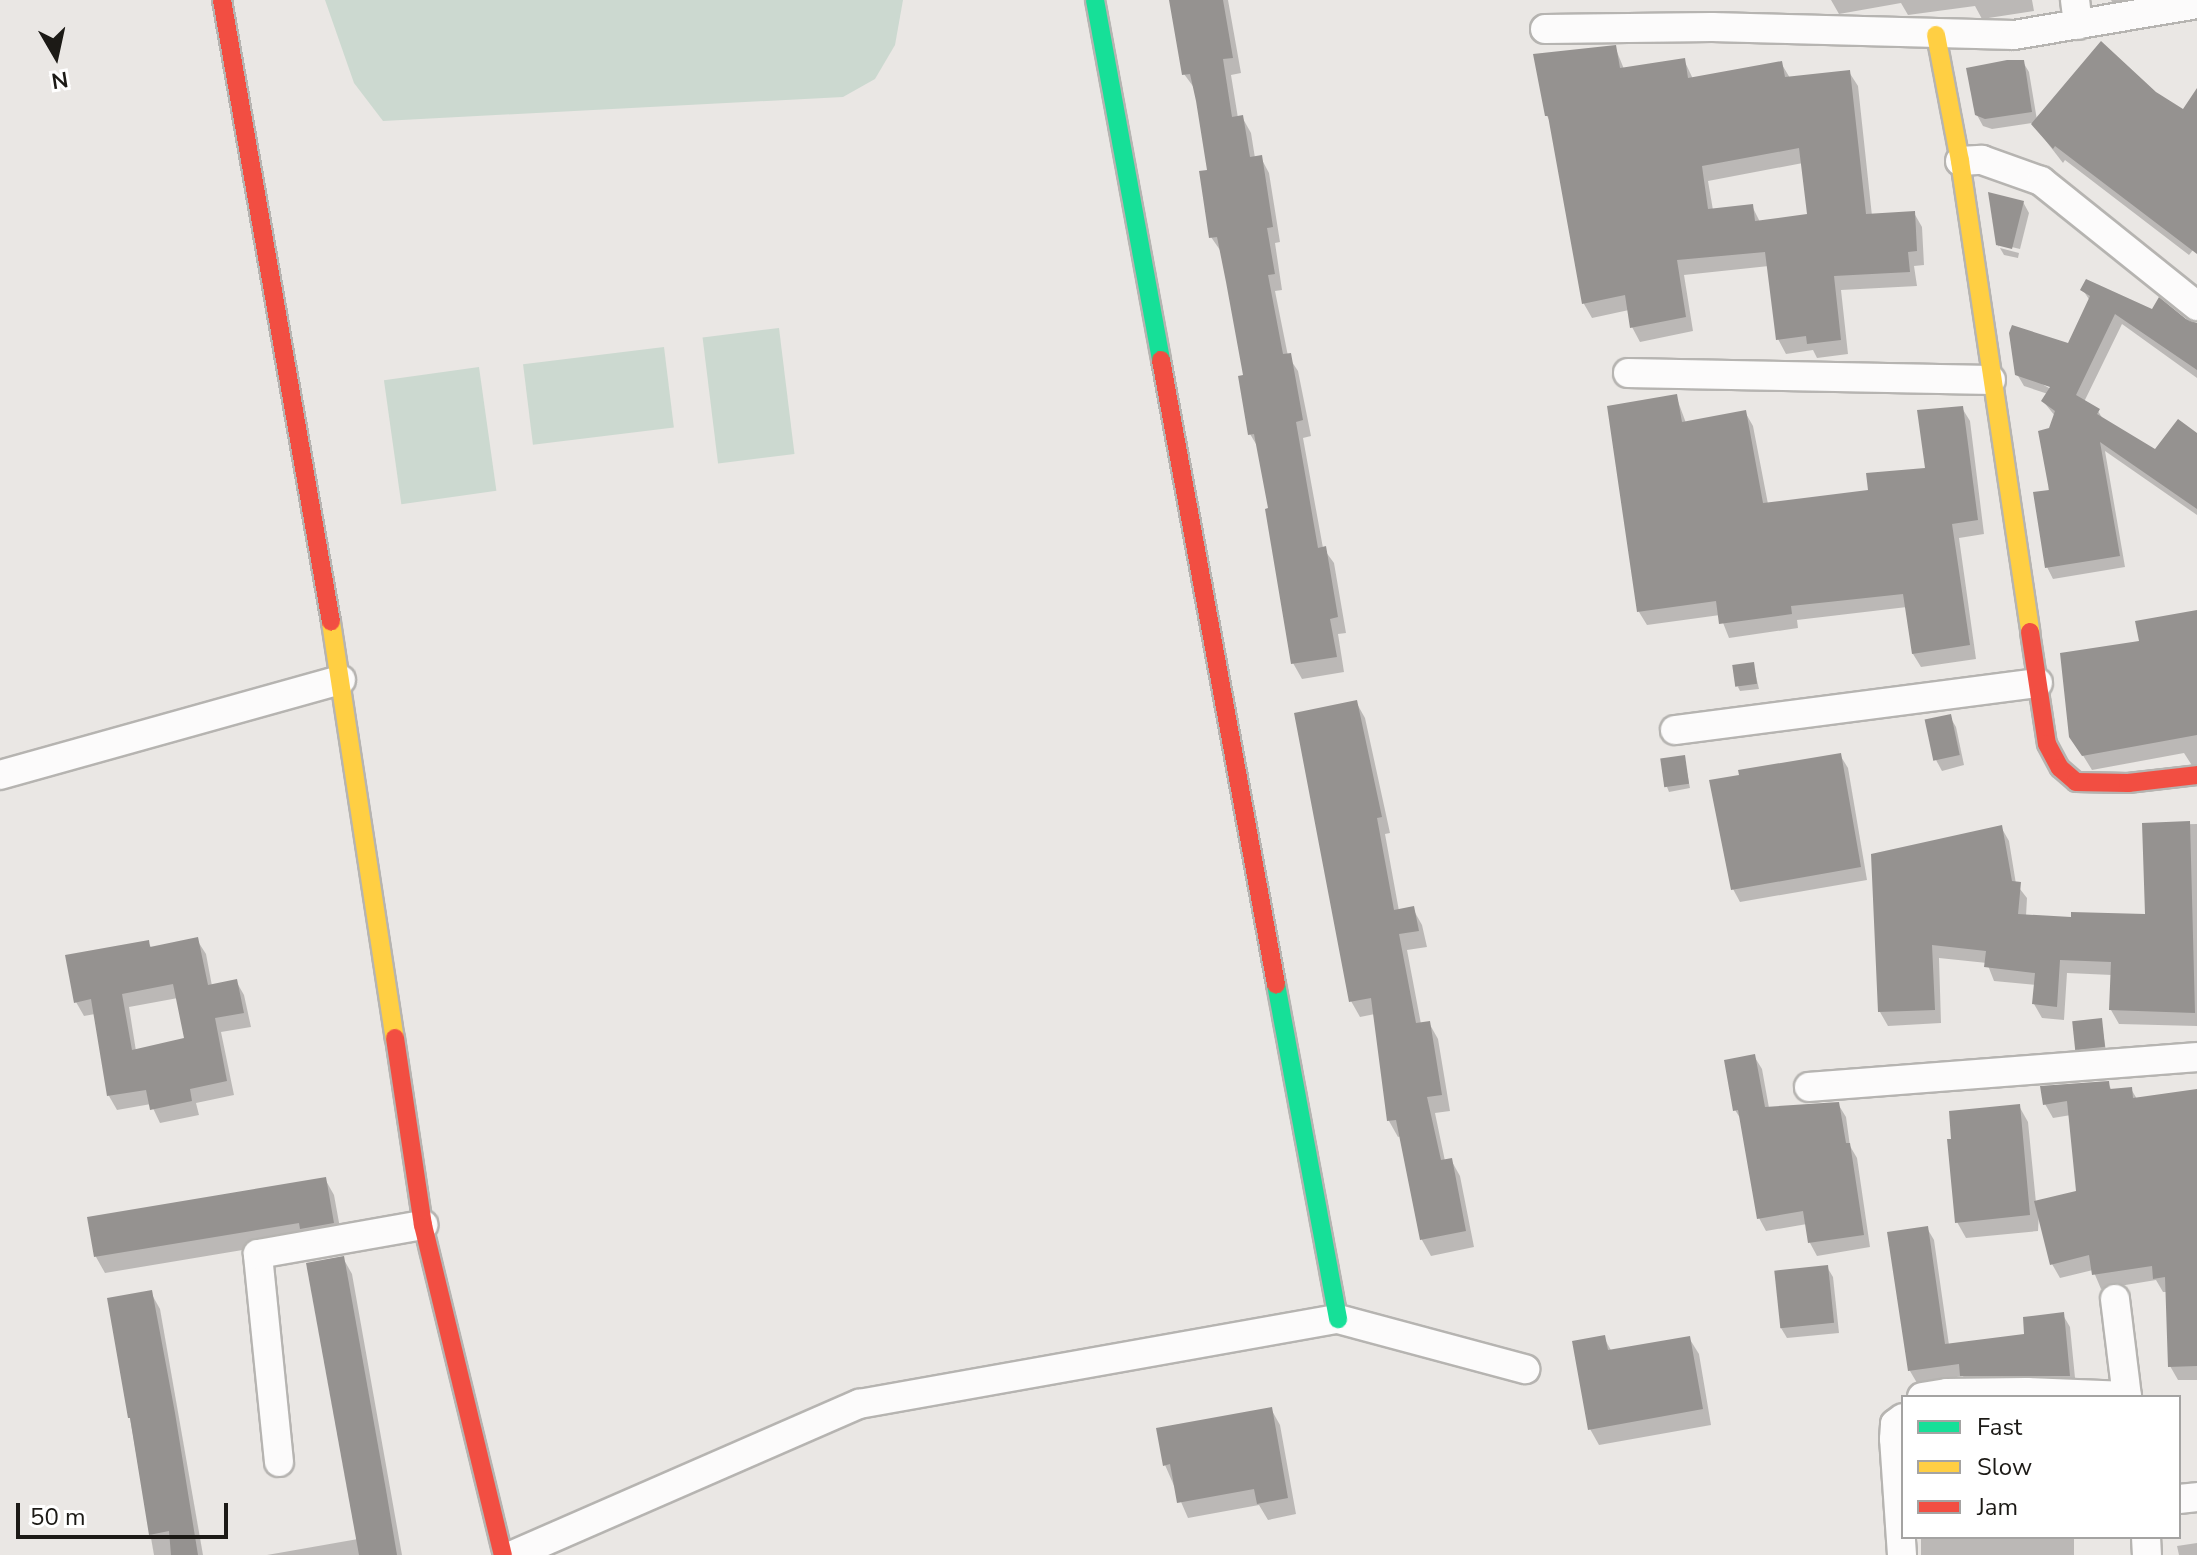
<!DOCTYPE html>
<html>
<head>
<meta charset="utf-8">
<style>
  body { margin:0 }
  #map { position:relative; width:2197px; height:1555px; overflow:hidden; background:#eae7e4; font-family:"Nunito Sans",sans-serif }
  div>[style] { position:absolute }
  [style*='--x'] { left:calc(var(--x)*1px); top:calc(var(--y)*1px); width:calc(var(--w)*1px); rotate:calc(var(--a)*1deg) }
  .green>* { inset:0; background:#ccd9d0; transform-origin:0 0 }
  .shadow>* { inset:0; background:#0003; transform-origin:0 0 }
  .building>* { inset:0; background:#959290; transform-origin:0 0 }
  .roads { filter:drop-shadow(2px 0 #b6b4b1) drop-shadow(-2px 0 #b6b4b1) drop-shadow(0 2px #b6b4b1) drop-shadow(0 -2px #b6b4b1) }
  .street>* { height:28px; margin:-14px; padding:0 14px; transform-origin:14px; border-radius:14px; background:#fcfbfb }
  .fast>* { height:18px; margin:-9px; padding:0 9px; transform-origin:9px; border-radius:9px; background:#16e098 }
  .slow>* { height:18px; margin:-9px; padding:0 9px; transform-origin:9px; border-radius:9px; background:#ffcf43 }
  .jam>* { height:18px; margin:-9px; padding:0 9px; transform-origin:9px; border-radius:9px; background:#f24e42 }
  span { translate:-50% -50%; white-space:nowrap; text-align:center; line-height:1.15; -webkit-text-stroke:8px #fff; paint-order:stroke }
  .legend { position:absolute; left:1901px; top:1395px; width:280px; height:144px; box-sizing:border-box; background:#fff; border:2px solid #a4a3a2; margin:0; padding:10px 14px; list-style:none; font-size:24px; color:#1c1a16 }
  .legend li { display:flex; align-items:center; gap:16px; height:40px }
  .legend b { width:40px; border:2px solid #a4a3a2 }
  .north { position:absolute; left:16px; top:16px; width:80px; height:80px; -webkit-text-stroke:6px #fff; paint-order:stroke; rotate:171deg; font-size:22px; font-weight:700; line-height:32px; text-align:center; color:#1c1a16 }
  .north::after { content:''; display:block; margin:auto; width:28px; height:36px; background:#1c1a16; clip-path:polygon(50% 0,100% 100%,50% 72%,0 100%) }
  .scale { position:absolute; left:16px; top:1503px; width:212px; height:36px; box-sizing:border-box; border:4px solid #1c1a16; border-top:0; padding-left:10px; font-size:24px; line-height:28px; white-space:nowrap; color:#1c1a16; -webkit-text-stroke:6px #fff; paint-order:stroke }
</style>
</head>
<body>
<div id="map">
  <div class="green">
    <i style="clip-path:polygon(325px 0,903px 0,895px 45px,875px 79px,843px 97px,383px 121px,354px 83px)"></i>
    <i style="left:779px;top:328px;width:127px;height:77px;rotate:83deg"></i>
    <i style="left:664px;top:347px;width:81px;height:142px;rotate:83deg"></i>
    <i style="left:479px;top:367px;width:125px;height:96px;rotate:82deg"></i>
  </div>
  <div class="shadow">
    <i style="clip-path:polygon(1171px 0,1228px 0,1241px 73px,1231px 75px,1238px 118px,1242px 117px,1251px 133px,1255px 158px,1261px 158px,1269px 173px,1280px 242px,1275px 243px,1282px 290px,1275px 291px,1288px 356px,1298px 371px,1311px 436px,1303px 438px,1323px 548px,1334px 563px,1346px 633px,1338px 634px,1344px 672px,1302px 679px,1293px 663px,1271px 510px,1259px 449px,1250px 434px,1246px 377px,1222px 253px,1211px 237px,1209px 172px,1195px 89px,1184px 74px)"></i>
    <i style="clip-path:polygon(1831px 0,2032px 0,2034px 11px,1982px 19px,1975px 6px,1908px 15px,1901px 3px,1839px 14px)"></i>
    <i style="clip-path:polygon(2111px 0,2151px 0,2116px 9px)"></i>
    <i style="clip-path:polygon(evenodd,1615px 47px,1624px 69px,1684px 60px,1693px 79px,1781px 63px,1790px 78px,1849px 72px,1858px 86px,1872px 216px,1914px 213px,1922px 227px,1924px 265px,1914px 266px,1917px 286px,1841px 290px,1848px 354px,1817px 358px,1813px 350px,1786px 354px,1778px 339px,1769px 266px,1684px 275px,1693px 331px,1640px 342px,1632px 327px,1629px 310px,1592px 318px,1584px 304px,1552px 125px,1547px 116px,1615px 47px,1803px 163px,1809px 216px,1760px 222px,1752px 206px,1713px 210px,1708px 181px,1803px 163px)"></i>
    <i style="clip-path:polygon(2023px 62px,2029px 72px,2037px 120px,2155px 94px,2183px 112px,2197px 91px,2197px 245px,2189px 255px,2065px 160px,2063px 163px,2032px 123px,1992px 129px,1983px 126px,1977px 115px)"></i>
    <i style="clip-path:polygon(2023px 202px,2029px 213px,2020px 249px,1999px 244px,1999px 247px,1998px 244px)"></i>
    <i style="clip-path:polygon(2000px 248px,2019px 253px,2018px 258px,2004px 255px)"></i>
    <i style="clip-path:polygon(evenodd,2083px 290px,2197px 324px,2197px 378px,2122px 324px,2084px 402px,2098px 411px,2104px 421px,2156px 451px,2197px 436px,2197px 515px,2105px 451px,2125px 567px,2053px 579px,2047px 567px,2050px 430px,2055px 416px,2043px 401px,2048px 394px,2024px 386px,2017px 374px,2069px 346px,2090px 301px,2083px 290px,2042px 384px,2065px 390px,2063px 396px,2042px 384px)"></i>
    <i style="clip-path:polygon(1676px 396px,1686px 423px,1745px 412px,1753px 426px,1768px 504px,1870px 492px,1927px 470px,1962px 408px,1970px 421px,1984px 534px,1959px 538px,1976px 659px,1921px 667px,1913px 654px,1907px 607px,1797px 620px,1798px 628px,1729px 638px,1720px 615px,1647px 625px,1639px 612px)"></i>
    <i style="clip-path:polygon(2197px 615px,2197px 767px,2193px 767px,2184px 753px,2092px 770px,2071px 736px,2141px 643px)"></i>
    <i style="clip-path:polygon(1753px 664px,1759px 689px,1740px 691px,1738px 687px)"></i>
    <i style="clip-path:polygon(1356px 702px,1365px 718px,1390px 833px,1385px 834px,1399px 911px,1413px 909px,1422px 925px,1427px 947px,1407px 950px,1421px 1024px,1429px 1023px,1438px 1039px,1450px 1111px,1435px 1113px,1445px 1161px,1451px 1160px,1460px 1176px,1474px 1247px,1431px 1256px,1422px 1240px,1401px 1136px,1398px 1137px,1389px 1121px,1375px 1014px,1360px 1017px,1351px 1001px)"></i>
    <i style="clip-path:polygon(1950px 717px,1956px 727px,1964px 765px,1942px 771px,1936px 760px)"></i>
    <i style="clip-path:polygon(1840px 755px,1848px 768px,1867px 880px,1740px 902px,1733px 889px)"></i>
    <i style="clip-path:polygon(1684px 757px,1690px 788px,1669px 792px,1667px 787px)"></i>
    <i style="clip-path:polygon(2197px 824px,2197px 1026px,2119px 1024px,2111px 1010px,2112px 975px,2067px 973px,2064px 1020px,2042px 1018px,2034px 1004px,2036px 985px,1994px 981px,1987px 963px,1939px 958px,1941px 1023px,1888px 1026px,1880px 1012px,2001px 827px,2009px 841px,2016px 884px,2027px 898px,2026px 916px,2073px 920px,2147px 916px,2144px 825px)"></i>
    <i style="clip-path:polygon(evenodd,197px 940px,206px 954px,212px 986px,236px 981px,244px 995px,251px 1027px,221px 1032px,234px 1095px,196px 1103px,199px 1115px,160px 1123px,151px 1104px,117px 1110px,109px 1096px,95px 1014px,84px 1016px,76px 1002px,148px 942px,152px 949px,197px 940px,178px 998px,186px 1040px,136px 1051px,129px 1007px,178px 998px)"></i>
    <i style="clip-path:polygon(2101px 1020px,2106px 1051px,2080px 1053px,2077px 1049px)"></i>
    <i style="clip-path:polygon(1754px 1056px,1762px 1069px,1769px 1108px,1838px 1104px,1846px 1117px,1850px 1146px,1857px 1158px,1870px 1247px,1817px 1256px,1810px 1243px,1807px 1224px,1766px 1231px,1759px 1218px,1742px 1121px,1735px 1110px)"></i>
    <i style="clip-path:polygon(2108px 1083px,2112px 1091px,2131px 1089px,2137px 1099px,2197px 1091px,2197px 1380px,2178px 1380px,2170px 1366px,2168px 1292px,2163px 1292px,2156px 1280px,2101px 1289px,2093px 1270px,2060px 1278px,2052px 1264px,2039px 1212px,2038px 1231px,1966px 1238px,1957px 1222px,2019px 1106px,2028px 1122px,2036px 1203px,2078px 1193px,2071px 1115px,2053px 1118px,2045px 1104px)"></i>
    <i style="clip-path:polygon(325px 1179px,334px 1195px,342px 1239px,308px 1239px,105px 1273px,96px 1257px,90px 1218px)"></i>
    <i style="clip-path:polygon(1927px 1228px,1934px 1240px,1949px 1345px,2027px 1336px,2063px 1315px,2070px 1327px,2076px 1388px,1969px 1388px,1963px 1376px,1917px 1383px,1910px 1371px)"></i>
    <i style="clip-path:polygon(343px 1258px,352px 1274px,402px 1555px,267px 1555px,358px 1539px)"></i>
    <i style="clip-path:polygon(1827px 1267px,1833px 1277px,1839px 1333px,1787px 1338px,1781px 1328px)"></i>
    <i style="clip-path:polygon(151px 1293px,160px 1309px,203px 1555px,154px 1555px,130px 1418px)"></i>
    <i style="clip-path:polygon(1604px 1338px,1612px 1352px,1689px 1338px,1699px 1354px,1711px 1425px,1599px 1445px,1590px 1429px)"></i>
    <i style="clip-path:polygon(1271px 1409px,1280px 1425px,1296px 1514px,1268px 1520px,1259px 1505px,1188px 1518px,1165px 1465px)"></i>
    <i style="left:1921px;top:1537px;width:153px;height:18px"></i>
    <i style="clip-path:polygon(2197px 1543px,2197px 1555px,2179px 1555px,2177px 1546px)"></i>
  </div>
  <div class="building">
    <i style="clip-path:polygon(1169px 0,1223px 0,1233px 58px,1223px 59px,1232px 117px,1243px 115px,1250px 157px,1262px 155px,1273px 227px,1267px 228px,1275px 274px,1268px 275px,1283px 354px,1291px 353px,1303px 420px,1296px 422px,1318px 548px,1326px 546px,1338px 617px,1330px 619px,1337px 657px,1291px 664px,1265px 509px,1268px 508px,1254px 434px,1248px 435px,1238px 376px,1243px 375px,1226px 282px,1217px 237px,1209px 238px,1199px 171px,1207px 170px,1196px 101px,1190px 74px,1182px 75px)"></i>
    <i style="clip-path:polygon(2101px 41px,2156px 92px,2183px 109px,2197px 88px,2197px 254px,2055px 146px,2053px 149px,2031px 124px)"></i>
    <i style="clip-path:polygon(evenodd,1616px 45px,1620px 68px,1685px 58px,1688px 78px,1782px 61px,1785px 77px,1850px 70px,1866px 214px,1915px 211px,1917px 251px,1908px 252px,1910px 272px,1834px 276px,1841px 340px,1807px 344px,1806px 336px,1776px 340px,1765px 252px,1677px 260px,1686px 317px,1630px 328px,1625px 295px,1582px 304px,1548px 116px,1545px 116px,1533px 54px,1616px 45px,1799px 148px,1807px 214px,1755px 221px,1753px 204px,1708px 209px,1702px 166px,1799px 148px)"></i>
    <i style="clip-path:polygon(2007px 60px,2024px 60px,2032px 112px,1985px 119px,1975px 115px,1966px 68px)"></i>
    <i style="clip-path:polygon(1988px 192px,2024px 201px,2012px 249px,1996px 245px)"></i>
    <i style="clip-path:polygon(2086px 279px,2152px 309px,2159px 297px,2186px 319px,2197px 323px,2197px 370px,2115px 314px,2076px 395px,2100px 409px,2097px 414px,2155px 449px,2178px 419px,2197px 433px,2197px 509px,2100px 442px,2120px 556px,2045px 568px,2033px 492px,2049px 490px,2038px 431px,2049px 428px,2055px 411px,2041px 401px,2050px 387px,2015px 375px,2009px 333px,2012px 325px,2068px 343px,2090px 296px,2080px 290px)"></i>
    <i style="clip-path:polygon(1677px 394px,1682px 422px,1746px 410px,1763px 503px,1868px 490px,1866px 473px,1925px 468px,1917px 410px,1963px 406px,1978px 520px,1952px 524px,1970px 645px,1912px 654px,1903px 594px,1791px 606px,1792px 614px,1719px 624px,1716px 601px,1637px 612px,1607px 406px)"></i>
    <i style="clip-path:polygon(2197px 610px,2197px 735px,2082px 756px,2069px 737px,2060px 653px,2139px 641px,2135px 621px)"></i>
    <i style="left:1754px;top:662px;width:22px;height:22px;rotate:82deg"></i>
    <i style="clip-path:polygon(1357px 700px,1382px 817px,1377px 818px,1394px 910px,1414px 906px,1419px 931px,1399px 934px,1416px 1023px,1430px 1021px,1442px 1095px,1427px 1097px,1441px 1160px,1452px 1158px,1466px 1231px,1420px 1240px,1396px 1120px,1387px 1121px,1371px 998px,1349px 1002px,1294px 713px)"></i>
    <i style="left:1951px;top:714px;width:42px;height:27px;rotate:78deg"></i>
    <i style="clip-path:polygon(1841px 753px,1861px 867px,1731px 890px,1709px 780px,1739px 775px,1738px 770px)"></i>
    <i style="left:1685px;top:755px;width:29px;height:25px;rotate:82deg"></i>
    <i style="clip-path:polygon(2190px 821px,2195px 1013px,2109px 1010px,2111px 962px,2060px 960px,2057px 1007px,2032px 1004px,2035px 973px,1984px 967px,1986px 951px,1932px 945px,1935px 1010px,1878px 1012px,1871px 854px,2002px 825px,2012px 881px,2021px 882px,2018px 914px,2071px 917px,2071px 912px,2145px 914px,2142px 823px)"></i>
    <i style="clip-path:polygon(evenodd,198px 937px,208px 985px,237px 979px,244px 1013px,215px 1018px,227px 1081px,190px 1089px,192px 1101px,150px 1110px,146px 1090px,107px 1096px,91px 999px,74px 1003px,65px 955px,149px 940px,150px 947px,198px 937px,173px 984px,184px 1038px,132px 1050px,122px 994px,173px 984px)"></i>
    <i style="left:2102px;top:1018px;width:29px;height:30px;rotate:84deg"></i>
    <i style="clip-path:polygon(1755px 1054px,1765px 1107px,1839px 1102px,1846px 1143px,1850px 1143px,1864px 1235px,1808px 1243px,1803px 1211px,1757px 1219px,1738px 1110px,1733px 1111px,1724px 1060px)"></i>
    <i style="clip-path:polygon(2109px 1081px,2110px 1089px,2132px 1087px,2133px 1098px,2197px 1089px,2197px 1366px,2168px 1367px,2165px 1277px,2153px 1279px,2152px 1266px,2092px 1275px,2089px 1255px,2050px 1265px,2034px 1201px,2076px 1191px,2067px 1101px,2043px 1105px,2040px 1086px)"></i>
    <i style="clip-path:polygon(2020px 1104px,2030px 1215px,1955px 1223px,1947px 1139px,1951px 1139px,1949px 1111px)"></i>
    <i style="clip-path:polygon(326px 1177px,334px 1223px,300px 1229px,299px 1223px,94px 1257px,87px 1217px)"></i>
    <i style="clip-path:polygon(1928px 1226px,1945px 1344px,2024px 1334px,2023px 1317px,2064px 1312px,2070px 1376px,1960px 1376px,1959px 1364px,1908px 1371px,1887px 1232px)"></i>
    <i style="clip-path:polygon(344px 1256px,386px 1490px,397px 1555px,359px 1555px,306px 1263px)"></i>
    <i style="left:1828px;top:1265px;width:58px;height:54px;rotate:84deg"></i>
    <i style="clip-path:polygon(152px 1290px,175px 1413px,198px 1555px,171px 1555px,169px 1531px,149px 1535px,130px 1418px,128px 1418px,107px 1298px)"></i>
    <i style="clip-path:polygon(1605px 1335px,1608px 1350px,1690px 1336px,1703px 1409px,1588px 1430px,1572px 1341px)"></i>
    <i style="clip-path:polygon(1272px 1407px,1288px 1498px,1257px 1504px,1254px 1489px,1177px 1503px,1170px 1464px,1163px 1466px,1156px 1428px)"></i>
  </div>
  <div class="roads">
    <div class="street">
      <i style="--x:2075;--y:0;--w:25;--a:83"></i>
      <i style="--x:1545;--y:29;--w:167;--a:-0.7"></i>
      <i style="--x:1712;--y:27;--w:302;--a:1.5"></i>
      <i style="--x:2014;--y:35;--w:186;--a:-9.6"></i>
      <i style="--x:1960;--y:161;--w:22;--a:-3"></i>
      <i style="--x:1982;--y:160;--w:63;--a:19.6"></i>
      <i style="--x:2041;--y:181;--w:200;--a:38.7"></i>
      <i style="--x:1628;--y:373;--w:363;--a:1.1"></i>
      <i style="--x:1675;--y:730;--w:366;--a:-7.4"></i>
      <i style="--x:0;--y:775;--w:354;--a:-15.6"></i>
      <i style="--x:1809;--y:1087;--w:389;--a:-4.4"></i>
      <i style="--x:2115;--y:1299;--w:99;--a:83"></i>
      <i style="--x:1922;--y:1397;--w:25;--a:-9"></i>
      <i style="--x:1947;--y:1393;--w:80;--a:-0.7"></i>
      <i style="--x:2027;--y:1392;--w:100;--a:2.3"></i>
      <i style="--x:279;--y:1462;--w:209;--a:-95.8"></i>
      <i style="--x:258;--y:1254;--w:168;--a:-10"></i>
      <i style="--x:2179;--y:1499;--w:18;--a:-6"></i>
      <i style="--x:2146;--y:1537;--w:18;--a:87"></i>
      <i style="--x:513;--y:1555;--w:378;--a:-23.6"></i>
      <i style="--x:859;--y:1404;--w:486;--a:-10.1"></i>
      <i style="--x:1338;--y:1319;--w:194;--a:15"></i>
      <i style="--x:1902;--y:1555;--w:116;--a:-93.9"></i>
      <i style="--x:1894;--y:1439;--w:15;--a:-86"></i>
      <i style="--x:1895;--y:1424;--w:10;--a:-37"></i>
    </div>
    <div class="fast">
      <i style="--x:1095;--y:0;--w:366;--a:79.6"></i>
      <i style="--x:1276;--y:984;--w:341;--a:79.5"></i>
    </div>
    <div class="slow">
      <i style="--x:1936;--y:35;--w:128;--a:79.2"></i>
      <i style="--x:1960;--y:161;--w:476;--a:81.5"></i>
      <i style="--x:331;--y:622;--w:421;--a:81.3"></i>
    </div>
    <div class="jam">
      <i style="--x:222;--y:0;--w:631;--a:80.06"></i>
      <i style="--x:1161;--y:360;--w:635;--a:79.56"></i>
      <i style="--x:2030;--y:632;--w:113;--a:81.4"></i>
      <i style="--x:2047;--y:744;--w:27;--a:62"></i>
      <i style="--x:2060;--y:768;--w:21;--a:41"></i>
      <i style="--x:2076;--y:782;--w:52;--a:1.1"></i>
      <i style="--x:2128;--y:783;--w:69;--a:-6.6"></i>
      <i style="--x:395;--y:1038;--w:189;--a:81.5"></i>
      <i style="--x:423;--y:1225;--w:340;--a:76.4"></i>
    </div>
  </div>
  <ul class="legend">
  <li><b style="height:10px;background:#16e098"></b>Fast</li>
  <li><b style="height:10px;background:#ffcf43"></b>Slow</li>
  <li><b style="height:10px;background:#f24e42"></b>Jam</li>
  </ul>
  <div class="north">N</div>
  <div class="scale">50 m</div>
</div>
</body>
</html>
